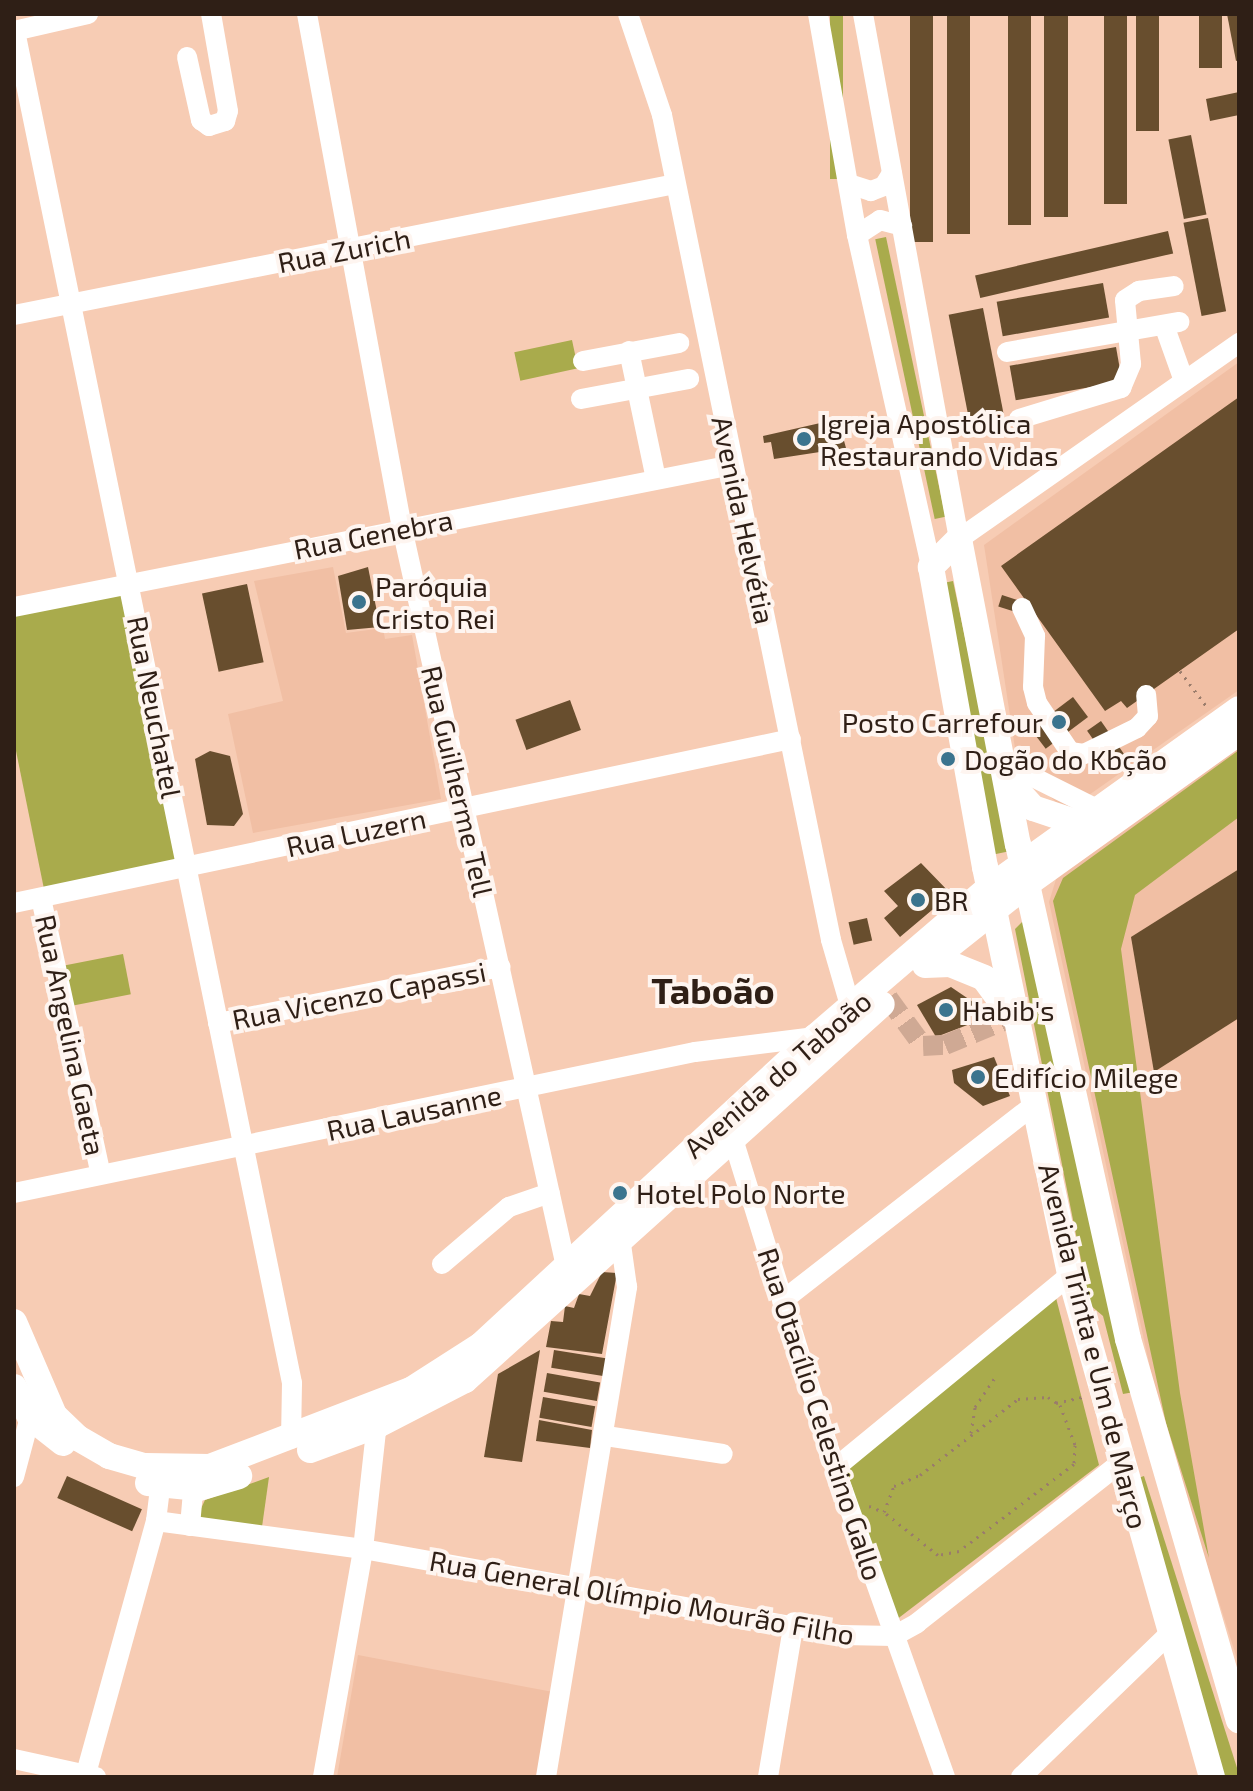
<!DOCTYPE html>
<html>
<head>
<meta charset="utf-8">
<style>
  body { margin:0 }
  #map { position:relative; width:1253px; height:1791px; overflow:hidden; background:#f7ccb4; font-family:"Exo 2",sans-serif }
  div>[style] { position:absolute }
  [style*='--x'] { left:calc(var(--x)*1px); top:calc(var(--y)*1px); width:calc(var(--w)*1px); rotate:calc(var(--a)*1deg) }
  .built>* { inset:0; background:#f1bfa4 }
  .green>* { inset:0; background:#a9ab4c; transform-origin:0 0 }
  .building>* { inset:0; background:#684e2e; transform-origin:0 0 }
  .minor-tunnel>* { height:20px; margin-top:-10px; transform-origin:0; background:repeating-linear-gradient(90deg,#cfa994 0 20px,transparent 0 30px) }
  .path>* { height:3px; margin-top:-1.5px; transform-origin:0; background:repeating-linear-gradient(90deg,#9a7c6b 0 2px,transparent 0 8px) }
  .minor>* { height:20px; margin:-10px; padding:0 10px; transform-origin:10px; border-radius:10px; background:#fff }
  .major>* { height:26px; margin:-13px; padding:0 13px; transform-origin:13px; border-radius:13px; background:#fff }
  .dots>* { width:22px; height:22px; translate:-50% -50%; box-sizing:border-box; border:4px solid #fef5f0; border-radius:50% }
  span { translate:-50% -50%; white-space:nowrap; text-align:center; line-height:1.15; -webkit-text-stroke:8px #fef5f0; paint-order:stroke }
  .street-label { font-size:28px; color:#2f1f16 }
  .poi-label { font-size:28px; color:#2f1f16 }
  .left { translate:0 -50%; text-align:left }
  .right { translate:-100% -50%; text-align:right }
  .district-label { font-size:36px; color:#2f1f16; font-weight:700 }
  .frame { position:absolute; inset:0; border:16px solid #2f1f16; pointer-events:none }
</style>
</head>
<body>
<div id="map">
  <div class="built">
    <i style="clip-path:polygon(1239px 362px,1239px 690px,1066px 811px,1018px 768px,984px 545px)"></i>
    <i style="clip-path:polygon(333px 567px,346px 633px,383px 628px,385px 639px,412px 635px,441px 799px,253px 833px,228px 714px,283px 701px,254px 581px)"></i>
    <i style="clip-path:polygon(1239px 744px,1239px 1665px,1162px 1423px,1049px 902px,1057px 876px)"></i>
    <i style="clip-path:polygon(358px 1655px,553px 1692px,540px 1777px,337px 1777px)"></i>
  </div>
  <div class="green">
    <i style="left:830px;top:14px;width:13px;height:165px"></i>
    <i style="left:886px;top:237px;width:286px;height:11px;rotate:78deg"></i>
    <i style="left:572px;top:340px;width:29px;height:59px;rotate:78deg"></i>
    <i style="left:953px;top:581px;width:276px;height:16px;rotate:78deg"></i>
    <i style="clip-path:polygon(125px 592px,180px 862px,44px 889px,14px 741px,14px 614px)"></i>
    <i style="clip-path:polygon(1239px 750px,1239px 817px,1135px 895px,1121px 949px,1180px 1393px,1209px 1558px,1166px 1423px,1053px 901px,1063px 878px)"></i>
    <i style="clip-path:polygon(1025px 919px,1134px 1392px,1123px 1394px,1103px 1316px,1090px 1305px,1015px 929px)"></i>
    <i style="left:123px;top:954px;width:41px;height:65px;rotate:79deg"></i>
    <i style="clip-path:polygon(1055px 1294px,1099px 1465px,896px 1620px,845px 1468px)"></i>
    <i style="clip-path:polygon(1144px 1476px,1239px 1774px,1239px 1777px,1224px 1777px,1129px 1481px)"></i>
    <i style="clip-path:polygon(269px 1477px,262px 1527px,197px 1517px,205px 1500px)"></i>
  </div>
  <div class="building">
    <i style="left:910px;top:14px;width:23px;height:228px"></i>
    <i style="left:947px;top:14px;width:23px;height:220px"></i>
    <i style="left:1008px;top:14px;width:23px;height:211px"></i>
    <i style="left:1044px;top:14px;width:24px;height:203px"></i>
    <i style="left:1104px;top:14px;width:23px;height:190px"></i>
    <i style="left:1136px;top:14px;width:23px;height:117px"></i>
    <i style="left:1199px;top:14px;width:23px;height:54px"></i>
    <i style="clip-path:polygon(1227px 14px,1239px 14px,1239px 60px,1236px 61px)"></i>
    <i style="clip-path:polygon(1239px 92px,1239px 115px,1210px 121px,1206px 99px)"></i>
    <i style="left:1191px;top:135px;width:81px;height:23px;rotate:79deg"></i>
    <i style="left:1208px;top:218px;width:95px;height:25px;rotate:79deg"></i>
    <i style="left:1168px;top:231px;width:23px;height:198px;rotate:77deg"></i>
    <i style="left:1103px;top:283px;width:35px;height:108px;rotate:80deg"></i>
    <i style="left:983px;top:308px;width:107px;height:35px;rotate:79deg"></i>
    <i style="left:1116px;top:347px;width:35px;height:108px;rotate:80deg"></i>
    <i style="clip-path:polygon(1239px 397px,1239px 629px,1127px 708px,1121px 701px,1105px 711px,1001px 566px)"></i>
    <i style="clip-path:polygon(838px 419px,846px 448px,774px 459px,771px 442px,764px 443px,763px 436px)"></i>
    <i style="clip-path:polygon(368px 567px,380px 627px,347px 630px,338px 576px)"></i>
    <i style="left:247px;top:584px;width:80px;height:46px;rotate:78deg"></i>
    <i style="left:1002px;top:595px;width:23px;height:12px;rotate:18deg"></i>
    <i style="left:1073px;top:697px;width:25px;height:53px;rotate:53deg"></i>
    <i style="left:570px;top:700px;width:32px;height:58px;rotate:70deg"></i>
    <i style="left:1101px;top:721px;width:42px;height:17px;rotate:55deg"></i>
    <i style="clip-path:polygon(210px 751px,230px 756px,243px 814px,234px 826px,207px 825px,195px 759px)"></i>
    <i style="clip-path:polygon(921px 863px,951px 894px,900px 937px,884px 918px,898px 906px,884px 891px)"></i>
    <i style="clip-path:polygon(1239px 869px,1239px 1018px,1154px 1072px,1131px 937px)"></i>
    <i style="left:867px;top:918px;width:23px;height:19px;rotate:77deg"></i>
    <i style="clip-path:polygon(951px 987px,973px 1002px,970px 1024px,936px 1037px,917px 1005px)"></i>
    <i style="clip-path:polygon(994px 1057px,1010px 1096px,983px 1106px,954px 1083px,952px 1070px)"></i>
    <i style="clip-path:polygon(602px 1272px,617px 1273px,602px 1354px,546px 1347px,551px 1321px,563px 1322px,565px 1306px,574px 1308px,579px 1294px,590px 1296px)"></i>
    <i style="clip-path:polygon(540px 1350px,522px 1462px,484px 1457px,498px 1374px)"></i>
    <i style="left:554px;top:1350px;width:54px;height:18px;rotate:9deg"></i>
    <i style="left:547px;top:1373px;width:54px;height:19px;rotate:10deg"></i>
    <i style="left:543px;top:1397px;width:53px;height:21px;rotate:10deg"></i>
    <i style="clip-path:polygon(539px 1420px,592px 1430px,590px 1448px,536px 1441px)"></i>
    <i style="left:67px;top:1476px;width:82px;height:24px;rotate:24deg"></i>
  </div>
  <div class="minor-tunnel">
    <i style="--x:888;--y:998;--w:59;--a:53.9"></i>
    <i style="--x:923;--y:1046;--w:22;--a:-3"></i>
    <i style="--x:945;--y:1045;--w:74;--a:-22.4"></i>
  </div>
  <div class="path">
    <i style="--x:1180;--y:671;--w:45;--a:53.1"></i>
    <i style="--x:1056;--y:1403;--w:28;--a:-13"></i>
    <i style="--x:971;--y:1433;--w:26;--a:-81"></i>
    <i style="--x:975;--y:1407;--w:37;--a:-56"></i>
    <i style="--x:869;--y:1506;--w:16;--a:22"></i>
    <i style="--x:884;--y:1512;--w:28;--a:-69"></i>
    <i style="--x:894;--y:1486;--w:28;--a:-23"></i>
    <i style="--x:920;--y:1475;--w:124;--a:-37.8"></i>
    <i style="--x:1018;--y:1399;--w:30;--a:-4"></i>
    <i style="--x:1048;--y:1397;--w:14;--a:34"></i>
    <i style="--x:1060;--y:1405;--w:43;--a:69.4"></i>
    <i style="--x:1075;--y:1445;--w:19;--a:93"></i>
    <i style="--x:1074;--y:1464;--w:144;--a:142.9"></i>
    <i style="--x:959;--y:1551;--w:21;--a:169"></i>
    <i style="--x:938;--y:1555;--w:69;--a:-141.5"></i>
  </div>
  <div class="minor">
    <i style="--x:307;--y:14;--w:523;--a:79.53"></i>
    <i style="--x:402;--y:528;--w:752;--a:77.48"></i>
    <i style="--x:628;--y:14;--w:107;--a:71.4"></i>
    <i style="--x:662;--y:115;--w:842;--a:78.42"></i>
    <i style="--x:831;--y:940;--w:82;--a:73.8"></i>
    <i style="--x:818;--y:14;--w:224;--a:80"></i>
    <i style="--x:857;--y:235;--w:340;--a:77.4"></i>
    <i style="--x:863;--y:14;--w:534;--a:79.64"></i>
    <i style="--x:959;--y:539;--w:342;--a:-35"></i>
    <i style="--x:14;--y:31;--w:76;--a:-12.9"></i>
    <i style="--x:15;--y:31;--w:1380;--a:78.42"></i>
    <i style="--x:292;--y:1383;--w:56;--a:91"></i>
    <i style="--x:187;--y:57;--w:65;--a:77.5"></i>
    <i style="--x:201;--y:120;--w:10;--a:37"></i>
    <i style="--x:209;--y:126;--w:17;--a:-17"></i>
    <i style="--x:225;--y:121;--w:10;--a:-73"></i>
    <i style="--x:228;--y:111;--w:98;--a:-99.9"></i>
    <i style="--x:849;--y:184;--w:23;--a:18"></i>
    <i style="--x:871;--y:191;--w:14;--a:-21"></i>
    <i style="--x:884;--y:186;--w:15;--a:-58"></i>
    <i style="--x:857;--y:235;--w:27;--a:-33"></i>
    <i style="--x:880;--y:220;--w:23;--a:15"></i>
    <i style="--x:14;--y:315;--w:674;--a:-11.21"></i>
    <i style="--x:1164;--y:325;--w:59;--a:70.3"></i>
    <i style="--x:629;--y:351;--w:131;--a:78.1"></i>
    <i style="--x:1007;--y:352;--w:175;--a:-9.9"></i>
    <i style="--x:583;--y:361;--w:98;--a:-10.6"></i>
    <i style="--x:581;--y:399;--w:110;--a:-10.5"></i>
    <i style="--x:1019;--y:419;--w:107;--a:-16.9"></i>
    <i style="--x:1121;--y:388;--w:26;--a:-67"></i>
    <i style="--x:1131;--y:364;--w:64;--a:-95.4"></i>
    <i style="--x:1125;--y:300;--w:17;--a:-33"></i>
    <i style="--x:1139;--y:291;--w:35;--a:-8"></i>
    <i style="--x:14;--y:607;--w:732;--a:-11.19"></i>
    <i style="--x:1022;--y:608;--w:31;--a:65"></i>
    <i style="--x:1035;--y:636;--w:51;--a:92.2"></i>
    <i style="--x:1033;--y:687;--w:16;--a:76"></i>
    <i style="--x:1037;--y:703;--w:59;--a:56"></i>
    <i style="--x:1070;--y:752;--w:14;--a:8"></i>
    <i style="--x:1084;--y:754;--w:59;--a:-26.1"></i>
    <i style="--x:1137;--y:728;--w:16;--a:-47"></i>
    <i style="--x:1148;--y:716;--w:21;--a:-95"></i>
    <i style="--x:1001;--y:761;--w:107;--a:26.6"></i>
    <i style="--x:41;--y:898;--w:280;--a:77.8"></i>
    <i style="--x:14;--y:903;--w:794;--a:-11.92"></i>
    <i style="--x:218;--y:1023;--w:288;--a:-11.2"></i>
    <i style="--x:733;--y:1139;--w:344;--a:72.8"></i>
    <i style="--x:835;--y:1468;--w:328;--a:70.4"></i>
    <i style="--x:14;--y:1193;--w:695;--a:-11.7"></i>
    <i style="--x:695;--y:1052;--w:121;--a:-7.1"></i>
    <i style="--x:442;--y:1264;--w:88;--a:-40.4"></i>
    <i style="--x:509;--y:1207;--w:43;--a:-18.9"></i>
    <i style="--x:782;--y:1301;--w:321;--a:-37.9"></i>
    <i style="--x:606;--y:1436;--w:118;--a:8.7"></i>
    <i style="--x:835;--y:1468;--w:304;--a:-39.4"></i>
    <i style="--x:14;--y:1477;--w:62;--a:-75.1"></i>
    <i style="--x:156;--y:1521;--w:209;--a:7.7"></i>
    <i style="--x:363;--y:1549;--w:487;--a:10.2"></i>
    <i style="--x:842;--y:1635;--w:52;--a:1.1"></i>
    <i style="--x:894;--y:1636;--w:26;--a:-29"></i>
    <i style="--x:917;--y:1623;--w:258;--a:-38.2"></i>
    <i style="--x:190;--y:1526;--w:38;--a:-85"></i>
    <i style="--x:14;--y:1759;--w:84;--a:12.4"></i>
    <i style="--x:85;--y:1777;--w:266;--a:-74.5"></i>
    <i style="--x:156;--y:1521;--w:35;--a:-83"></i>
    <i style="--x:323;--y:1777;--w:231;--a:-80"></i>
    <i style="--x:363;--y:1549;--w:137;--a:-83.7"></i>
    <i style="--x:546;--y:1777;--w:497;--a:-80.6"></i>
    <i style="--x:627;--y:1287;--w:50;--a:-98"></i>
    <i style="--x:768;--y:1777;--w:157;--a:-80.5"></i>
    <i style="--x:1021;--y:1777;--w:206;--a:-44"></i>
  </div>
  <div class="major">
    <i style="--x:959;--y:539;--w:40;--a:135"></i>
    <i style="--x:931;--y:567;--w:305;--a:79.8"></i>
    <i style="--x:985;--y:867;--w:417;--a:78.2"></i>
    <i style="--x:1070;--y:1275;--w:522;--a:74.21"></i>
    <i style="--x:959;--y:539;--w:311;--a:79.1"></i>
    <i style="--x:1018;--y:844;--w:507;--a:77.47"></i>
    <i style="--x:1128;--y:1339;--w:397;--a:73.8"></i>
    <i style="--x:1006;--y:778;--w:40;--a:48"></i>
    <i style="--x:1033;--y:808;--w:47;--a:18.4"></i>
    <i style="--x:935;--y:957;--w:117;--a:-38.4"></i>
    <i style="--x:1027;--y:884;--w:261;--a:-35.6"></i>
    <i style="--x:925;--y:965;--w:25;--a:-2"></i>
    <i style="--x:950;--y:964;--w:37;--a:22"></i>
    <i style="--x:984;--y:978;--w:46;--a:53.9"></i>
    <i style="--x:14;--y:1322;--w:101;--a:66.7"></i>
    <i style="--x:54;--y:1415;--w:33;--a:44"></i>
    <i style="--x:78;--y:1438;--w:36;--a:30"></i>
    <i style="--x:109;--y:1456;--w:37;--a:16"></i>
    <i style="--x:145;--y:1466;--w:65;--a:0.9"></i>
    <i style="--x:210;--y:1467;--w:215;--a:-21"></i>
    <i style="--x:411;--y:1390;--w:83;--a:-32.7"></i>
    <i style="--x:481;--y:1345;--w:454;--a:-42.7"></i>
    <i style="--x:815;--y:1037;--w:229;--a:-40.6"></i>
    <i style="--x:989;--y:888;--w:307;--a:-35.6"></i>
    <i style="--x:14;--y:1387;--w:34;--a:62"></i>
    <i style="--x:30;--y:1417;--w:42;--a:38.2"></i>
    <i style="--x:310;--y:1450;--w:72;--a:-20.2"></i>
    <i style="--x:378;--y:1425;--w:98;--a:-27.3"></i>
    <i style="--x:465;--y:1380;--w:561;--a:-42.04"></i>
    <i style="--x:148;--y:1483;--w:51;--a:5.6"></i>
    <i style="--x:199;--y:1488;--w:42;--a:-16.7"></i>
  </div>
  <div class="dots">
    <i style="left:804px;top:439px;background:#3b748e"></i>
    <i style="left:359px;top:602px;background:#3b748e"></i>
    <i style="left:1059px;top:722px;background:#3b748e"></i>
    <i style="left:948px;top:759px;background:#3b748e"></i>
    <i style="left:918px;top:900px;background:#3b748e"></i>
    <i style="left:946px;top:1010px;background:#3b748e"></i>
    <i style="left:978px;top:1077px;background:#3b748e"></i>
    <i style="left:620px;top:1193px;background:#3b748e"></i>
  </div>
  <div class="street-label">
    <span style="left:344px;top:250px;rotate:-11deg">Rua Zurich</span>
    <span style="left:744px;top:520px;rotate:78deg">Avenida Helvétia</span>
    <span style="left:373px;top:534px;rotate:-11deg">Rua Genebra</span>
    <span style="left:155px;top:707px;rotate:79deg">Rua Neuchatel</span>
    <span style="left:458px;top:781px;rotate:77deg">Rua Guilherme Tell</span>
    <span style="left:356px;top:832px;rotate:-12deg">Rua Luzern</span>
    <span style="left:359px;top:995px;rotate:-11deg">Rua Vicenzo Capassi</span>
    <span style="left:71px;top:1035px;rotate:78deg">Rua Angelina Gaeta</span>
    <span style="left:777px;top:1074px;rotate:-41deg">Avenida do Taboão</span>
    <span style="left:414px;top:1112px;rotate:-12deg">Rua Lausanne</span>
    <span style="left:1094px;top:1346px;rotate:76deg">Avenida Trinta e Um de Março</span>
    <span style="left:821px;top:1414px;rotate:72deg">Rua Otacílio Celestino Gallo</span>
    <span style="left:642px;top:1597px;rotate:10deg">Rua General Olímpio Mourão Filho</span>
  </div>
  <div class="poi-label">
    <span class="left" style="left:820px;top:439px">Igreja Apostólica<br>Restaurando Vidas</span>
    <span class="left" style="left:375px;top:602px">Paróquia<br>Cristo Rei</span>
    <span class="right" style="left:1043px;top:722px">Posto Carrefour</span>
    <span class="left" style="left:964px;top:759px">Dogão do Kbção</span>
    <span class="left" style="left:934px;top:900px">BR</span>
    <span class="left" style="left:962px;top:1010px">Habib's</span>
    <span class="left" style="left:994px;top:1077px">Edifício Milege</span>
    <span class="left" style="left:636px;top:1193px">Hotel Polo Norte</span>
  </div>
  <div class="district-label">
    <span style="left:713px;top:990px">Taboão</span>
  </div>
  <div class="frame"></div>
</div>
</body>
</html>
